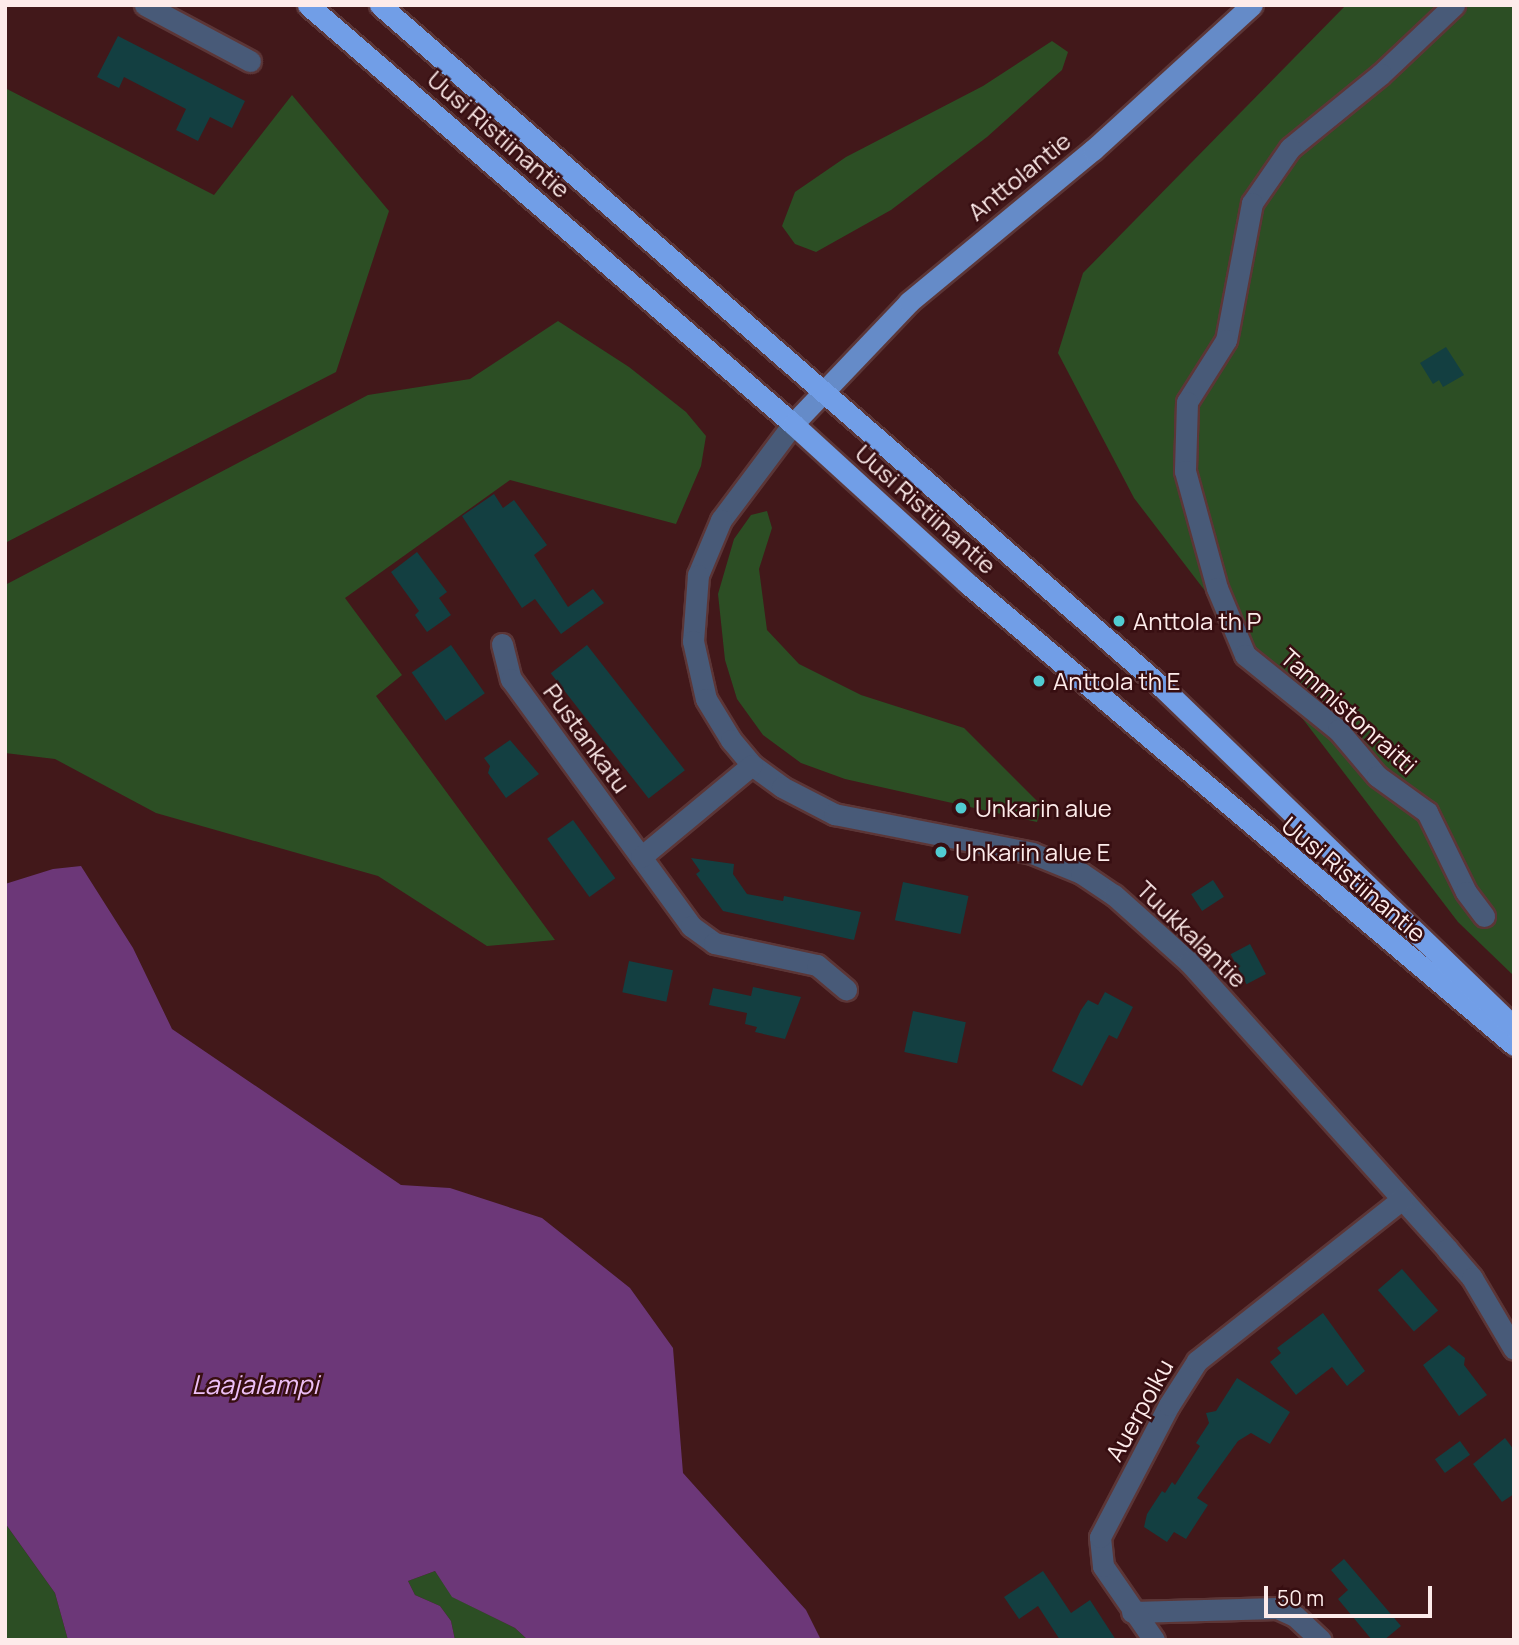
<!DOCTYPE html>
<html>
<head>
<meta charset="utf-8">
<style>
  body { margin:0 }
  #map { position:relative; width:1519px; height:1645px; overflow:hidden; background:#42181a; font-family:Manrope,sans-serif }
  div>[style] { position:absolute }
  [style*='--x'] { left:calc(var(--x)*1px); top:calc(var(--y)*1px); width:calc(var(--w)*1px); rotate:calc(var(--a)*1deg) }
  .green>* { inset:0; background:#2c4e24 }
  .water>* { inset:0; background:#6c3778 }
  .building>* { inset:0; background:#133f41; transform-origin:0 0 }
  .roads { filter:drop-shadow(2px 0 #5c3637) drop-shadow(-2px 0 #5c3637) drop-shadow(0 2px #5c3637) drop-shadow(0 -2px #5c3637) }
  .minor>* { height:21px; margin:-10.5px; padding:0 10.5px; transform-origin:10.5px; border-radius:10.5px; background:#485a78 }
  .major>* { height:21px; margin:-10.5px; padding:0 10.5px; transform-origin:10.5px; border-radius:10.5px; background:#658bc8 }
  .highway>* { height:21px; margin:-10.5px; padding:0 10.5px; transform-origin:10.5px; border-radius:10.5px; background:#719ee7 }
  .dots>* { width:19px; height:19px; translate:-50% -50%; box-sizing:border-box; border:4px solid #370e11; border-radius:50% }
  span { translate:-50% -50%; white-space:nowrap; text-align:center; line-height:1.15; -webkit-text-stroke:5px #370e11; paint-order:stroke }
  .street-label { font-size:24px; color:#fdebea }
  .poi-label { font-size:24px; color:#fdebea }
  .left { translate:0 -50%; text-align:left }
  .water-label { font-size:26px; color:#edc0f7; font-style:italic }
  .frame { position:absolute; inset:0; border:7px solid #fdebea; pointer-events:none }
  .scale { position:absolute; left:1264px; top:1586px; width:168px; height:32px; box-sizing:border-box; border:4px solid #fdebea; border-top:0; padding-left:9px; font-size:21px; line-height:24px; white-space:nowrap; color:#fdebea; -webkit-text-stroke:5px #370e11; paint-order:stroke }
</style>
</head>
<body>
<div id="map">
  <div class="green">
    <i style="clip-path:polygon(1346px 5px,1514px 5px,1514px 976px,1458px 922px,1134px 498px,1058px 353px,1083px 273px)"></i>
    <i style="clip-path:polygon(1052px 41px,1068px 52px,1062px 70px,987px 137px,891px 210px,816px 252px,795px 244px,782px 226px,795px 192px,846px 157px,983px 86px)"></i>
    <i style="clip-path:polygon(5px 88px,214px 195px,292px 95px,389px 211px,336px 372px,5px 543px)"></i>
    <i style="clip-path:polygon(558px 321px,629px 367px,686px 412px,706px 436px,701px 466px,676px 524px,510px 480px,345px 598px,402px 675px,376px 696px,555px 940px,487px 946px,378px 876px,156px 813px,55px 759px,5px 753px,5px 585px,368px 395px,470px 379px)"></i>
    <i style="clip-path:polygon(767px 511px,772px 528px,759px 569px,767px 630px,799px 664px,861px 695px,964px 728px,1042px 806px,1037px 822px,845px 779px,801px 763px,763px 735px,737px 699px,725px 660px,718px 594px,734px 539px,751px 515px)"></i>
    <i style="clip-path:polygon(5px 1523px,55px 1593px,68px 1640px,5px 1640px)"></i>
    <i style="clip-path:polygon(435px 1571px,453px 1597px,515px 1628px,528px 1640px,455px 1640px,451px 1621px,440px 1606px,415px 1595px,408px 1581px)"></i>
  </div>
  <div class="water">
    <i style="clip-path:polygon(81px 866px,133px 948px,172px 1029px,401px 1185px,450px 1188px,542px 1218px,630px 1288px,673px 1348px,683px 1473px,806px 1610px,821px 1640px,528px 1640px,515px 1628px,452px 1597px,435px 1571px,408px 1581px,415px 1595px,440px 1606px,451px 1621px,455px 1640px,68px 1640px,55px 1593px,5px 1523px,5px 884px,53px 869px)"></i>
  </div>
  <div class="building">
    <i style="clip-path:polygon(118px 36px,245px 101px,232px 128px,210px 117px,198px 141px,176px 130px,186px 109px,124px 77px,119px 88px,97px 77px)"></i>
    <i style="clip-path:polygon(1446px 347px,1464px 375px,1443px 387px,1439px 380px,1433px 384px,1420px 363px)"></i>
    <i style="clip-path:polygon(494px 494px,503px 508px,514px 500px,547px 545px,534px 555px,568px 607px,593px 589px,604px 603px,561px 634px,535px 599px,522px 608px,462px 516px)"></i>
    <i style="clip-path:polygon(417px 552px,447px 592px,439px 598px,451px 615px,427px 632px,415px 615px,419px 611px,391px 572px)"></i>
    <i style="left:451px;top:645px;width:59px;height:48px;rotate:55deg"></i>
    <i style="left:587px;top:645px;width:159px;height:46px;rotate:52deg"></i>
    <i style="clip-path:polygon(510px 740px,539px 774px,506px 798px,488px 773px,490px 766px,484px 758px)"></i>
    <i style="left:573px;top:820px;width:72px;height:32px;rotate:54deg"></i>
    <i style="clip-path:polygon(691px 858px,734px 864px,733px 874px,747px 894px,783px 901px,784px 896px,861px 912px,854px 940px,723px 911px,696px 874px,700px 871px)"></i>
    <i style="left:1213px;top:880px;width:20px;height:26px;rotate:57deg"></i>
    <i style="left:903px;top:882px;width:67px;height:39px;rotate:12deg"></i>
    <i style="left:1250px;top:944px;width:34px;height:22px;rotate:62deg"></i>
    <i style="left:629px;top:961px;width:45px;height:32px;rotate:12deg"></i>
    <i style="clip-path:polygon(753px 987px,801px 997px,785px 1039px,755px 1032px,757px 1027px,745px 1024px,747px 1013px,709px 1005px,713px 988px,751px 996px)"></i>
    <i style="clip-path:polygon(1105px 992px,1133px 1007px,1117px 1039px,1109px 1035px,1082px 1086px,1052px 1071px,1081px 1010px,1088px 1000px,1098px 1005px)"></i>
    <i style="left:913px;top:1011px;width:54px;height:42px;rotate:12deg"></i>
    <i style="left:1402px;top:1269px;width:55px;height:32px;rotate:49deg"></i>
    <i style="clip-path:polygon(1323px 1313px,1365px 1371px,1347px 1386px,1332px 1367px,1296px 1395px,1270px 1362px,1281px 1353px,1277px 1348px)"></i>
    <i style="clip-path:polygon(1449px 1345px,1465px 1358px,1464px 1365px,1487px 1395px,1459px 1416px,1423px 1365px)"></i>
    <i style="clip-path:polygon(1237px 1378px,1290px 1412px,1270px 1444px,1251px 1433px,1238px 1441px,1197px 1498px,1208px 1505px,1186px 1539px,1174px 1532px,1167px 1542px,1144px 1527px,1147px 1514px,1162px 1491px,1165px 1493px,1172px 1482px,1175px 1485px,1200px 1446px,1196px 1443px,1209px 1423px,1206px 1413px,1216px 1411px)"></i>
    <i style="clip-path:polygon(1505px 1438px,1514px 1450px,1514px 1494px,1502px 1502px,1473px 1464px)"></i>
    <i style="left:1460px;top:1441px;width:17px;height:31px;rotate:54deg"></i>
    <i style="clip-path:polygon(1344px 1559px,1401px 1626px,1384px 1640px,1372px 1640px,1338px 1599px,1348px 1590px,1331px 1570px)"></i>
    <i style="clip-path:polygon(1043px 1571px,1071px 1613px,1090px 1600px,1116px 1640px,1060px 1640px,1038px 1606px,1019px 1619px,1004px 1597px)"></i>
  </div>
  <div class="roads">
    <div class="minor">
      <i style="--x:145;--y:5;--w:119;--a:28.1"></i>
      <i style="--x:1454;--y:5;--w:100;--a:136.6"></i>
      <i style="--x:1381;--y:74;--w:117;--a:140.9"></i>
      <i style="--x:1290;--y:148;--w:67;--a:124.6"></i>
      <i style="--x:1252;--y:203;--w:139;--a:100.7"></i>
      <i style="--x:1226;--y:340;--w:73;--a:122.2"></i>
      <i style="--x:1187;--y:402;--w:69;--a:91.7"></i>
      <i style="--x:1185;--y:471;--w:121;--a:74.7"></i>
      <i style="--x:1217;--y:588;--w:73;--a:67.3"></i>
      <i style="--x:1245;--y:655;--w:119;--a:38.9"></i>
      <i style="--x:1338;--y:730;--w:60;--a:49.7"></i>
      <i style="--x:1377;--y:776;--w:62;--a:35.8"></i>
      <i style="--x:1427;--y:812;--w:89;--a:64"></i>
      <i style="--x:1466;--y:892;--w:30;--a:53"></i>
      <i style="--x:793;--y:424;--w:120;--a:126.9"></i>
      <i style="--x:721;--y:520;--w:60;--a:112.7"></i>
      <i style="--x:698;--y:575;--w:66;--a:94.3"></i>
      <i style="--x:693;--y:641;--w:59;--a:77.4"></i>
      <i style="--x:706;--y:699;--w:48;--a:58.6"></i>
      <i style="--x:731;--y:740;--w:33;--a:50"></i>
      <i style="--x:752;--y:765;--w:37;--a:36"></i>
      <i style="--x:782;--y:787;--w:59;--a:27.4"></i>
      <i style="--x:834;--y:814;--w:202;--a:11.1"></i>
      <i style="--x:1032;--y:853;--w:53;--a:22.2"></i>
      <i style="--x:1081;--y:873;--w:40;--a:34"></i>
      <i style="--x:1114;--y:895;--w:101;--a:41.8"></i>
      <i style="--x:1189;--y:962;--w:386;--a:48"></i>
      <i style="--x:1447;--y:1249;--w:38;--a:49"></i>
      <i style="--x:1472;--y:1278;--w:82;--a:59.4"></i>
      <i style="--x:502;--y:644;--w:36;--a:76"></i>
      <i style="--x:511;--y:679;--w:306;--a:53.9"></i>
      <i style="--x:691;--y:926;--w:29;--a:36"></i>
      <i style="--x:714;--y:943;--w:105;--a:12.1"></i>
      <i style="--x:817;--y:965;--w:38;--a:40"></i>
      <i style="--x:641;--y:857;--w:144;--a:-39.7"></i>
      <i style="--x:1132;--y:1612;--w:145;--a:-1.6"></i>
      <i style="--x:1277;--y:1608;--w:20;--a:24"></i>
      <i style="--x:1295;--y:1616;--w:35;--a:43"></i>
      <i style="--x:1154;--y:1640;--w:90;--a:-124.6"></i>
      <i style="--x:1103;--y:1566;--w:29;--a:-96"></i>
      <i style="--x:1100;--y:1537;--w:149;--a:-62.4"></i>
      <i style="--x:1169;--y:1405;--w:52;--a:-57.5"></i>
      <i style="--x:1197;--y:1361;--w:261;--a:-38.3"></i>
    </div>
    <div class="major">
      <i style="--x:793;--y:424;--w:168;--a:-46.4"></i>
      <i style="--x:909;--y:302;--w:239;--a:-39.6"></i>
      <i style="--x:1093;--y:150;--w:215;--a:-42.4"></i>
    </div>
    <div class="highway">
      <i style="--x:308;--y:5;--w:641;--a:40.82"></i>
      <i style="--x:793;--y:424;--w:236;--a:42.4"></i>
      <i style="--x:967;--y:583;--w:716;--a:40.18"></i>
      <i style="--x:380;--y:5;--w:1040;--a:41.1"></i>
      <i style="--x:1164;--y:689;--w:487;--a:44"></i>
    </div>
  </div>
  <div class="dots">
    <i style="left:1119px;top:621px;background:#51ccd2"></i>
    <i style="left:1039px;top:681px;background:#51ccd2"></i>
    <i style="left:961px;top:808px;background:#51ccd2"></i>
    <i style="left:941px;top:852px;background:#51ccd2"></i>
  </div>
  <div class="street-label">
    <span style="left:499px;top:134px;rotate:41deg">Uusi Ristiinantie</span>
    <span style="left:1019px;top:176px;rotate:-39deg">Anttolantie</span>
    <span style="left:926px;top:509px;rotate:42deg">Uusi Ristiinantie</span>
    <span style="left:1349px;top:711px;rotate:42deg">Tammistonraitti</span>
    <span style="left:587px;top:738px;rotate:54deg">Pustankatu</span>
    <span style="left:1354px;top:879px;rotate:40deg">Uusi Ristiinantie</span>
    <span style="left:1192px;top:934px;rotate:44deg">Tuukkalantie</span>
    <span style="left:1139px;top:1410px;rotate:-61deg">Auerpolku</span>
  </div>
  <div class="poi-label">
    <span class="left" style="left:1133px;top:621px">Anttola th P</span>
    <span class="left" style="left:1053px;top:681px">Anttola th E</span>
    <span class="left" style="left:975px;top:808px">Unkarin alue</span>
    <span class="left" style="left:955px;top:852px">Unkarin alue E</span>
  </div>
  <div class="water-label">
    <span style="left:255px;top:1385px">Laajalampi</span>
  </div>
  <div class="frame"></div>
  <div class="scale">50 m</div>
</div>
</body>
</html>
